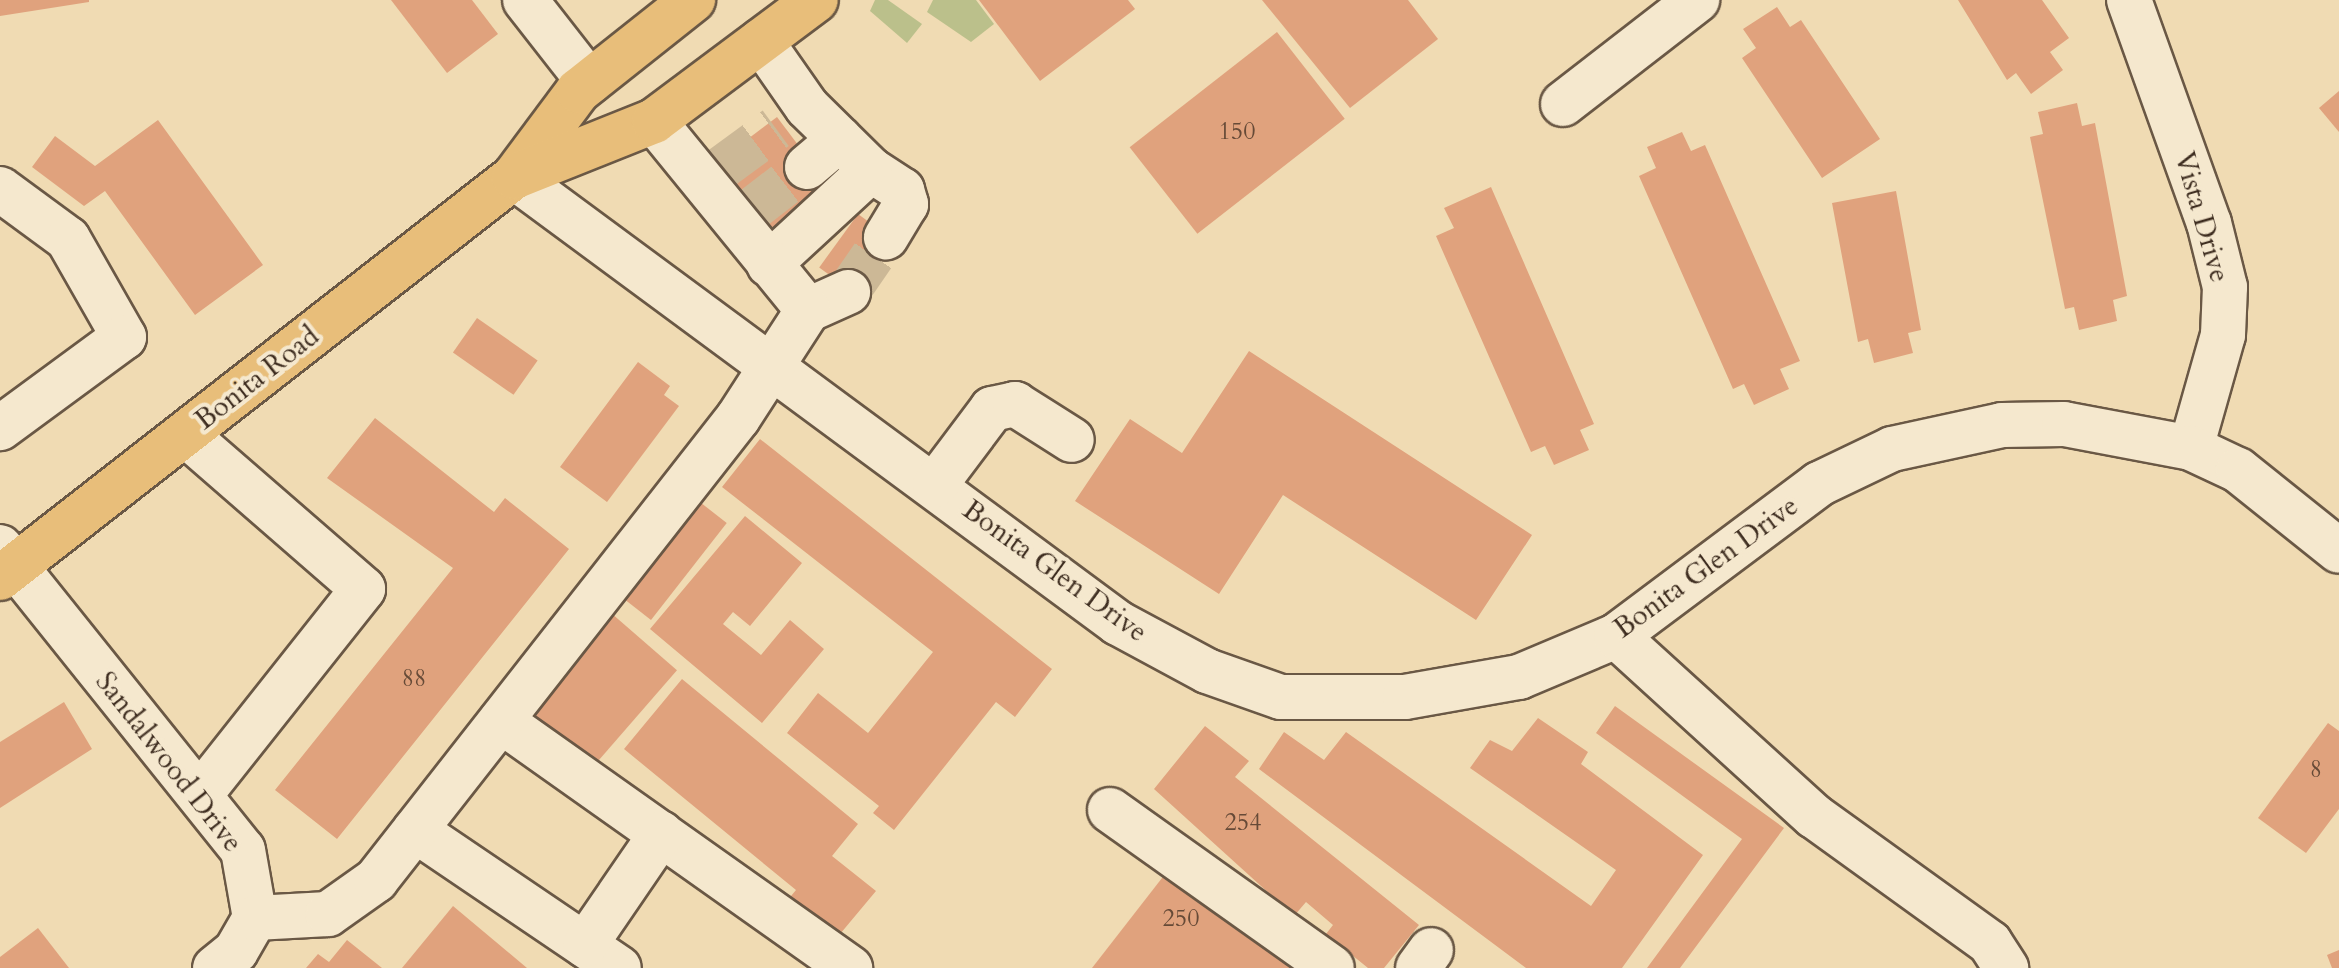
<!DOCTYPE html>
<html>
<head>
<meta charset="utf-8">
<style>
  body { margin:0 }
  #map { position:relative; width:2339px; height:968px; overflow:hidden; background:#f0dbb3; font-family:Cardo,serif }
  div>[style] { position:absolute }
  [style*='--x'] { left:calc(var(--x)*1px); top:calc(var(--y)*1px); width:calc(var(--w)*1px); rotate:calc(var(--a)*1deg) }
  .green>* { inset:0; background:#bbc08b }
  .building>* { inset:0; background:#e0a27d; transform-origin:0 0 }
  .minor-tunnel>* { height:44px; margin-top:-22px; transform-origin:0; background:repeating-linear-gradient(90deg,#ccb896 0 44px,transparent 0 66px) }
  .roads { filter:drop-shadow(2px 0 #6a5845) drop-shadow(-2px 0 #6a5845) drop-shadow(0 2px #6a5845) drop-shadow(0 -2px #6a5845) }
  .minor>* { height:44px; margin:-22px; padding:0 22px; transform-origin:22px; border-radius:22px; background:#f5e8ce }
  .major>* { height:44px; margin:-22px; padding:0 22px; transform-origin:22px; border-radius:22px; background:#e8be7a }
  span { translate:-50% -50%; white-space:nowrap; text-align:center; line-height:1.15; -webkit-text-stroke:8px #f5e8ce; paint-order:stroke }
  .number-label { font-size:24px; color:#664a37 }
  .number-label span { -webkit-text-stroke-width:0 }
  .street-label { font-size:28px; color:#3e2d20 }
</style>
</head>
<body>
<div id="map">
  <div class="green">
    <i style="clip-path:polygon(875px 0,888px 0,922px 24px,907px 43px,870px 11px)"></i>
    <i style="clip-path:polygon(933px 0,976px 0,994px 24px,971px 42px,927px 12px)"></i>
  </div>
  <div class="building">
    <i style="clip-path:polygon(0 0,89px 0,89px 2px,0 16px)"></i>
    <i style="clip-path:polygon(391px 0,472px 0,498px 34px,447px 73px)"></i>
    <i style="clip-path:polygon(979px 0,1128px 0,1135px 9px,1040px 81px)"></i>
    <i style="clip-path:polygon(1262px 0,1408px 0,1438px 39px,1350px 108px)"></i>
    <i style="clip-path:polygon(1958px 0,2042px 0,2069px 38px,2050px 52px,2063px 70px,2031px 94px,2016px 73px,2007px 80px)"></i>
    <i style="clip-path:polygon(1777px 7px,1790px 27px,1801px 20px,1880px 139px,1822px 178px,1742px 58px,1756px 48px,1743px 29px)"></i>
    <i style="left:1277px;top:32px;width:110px;height:187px;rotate:52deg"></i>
    <i style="clip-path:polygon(2339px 91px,2339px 132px,2319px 108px)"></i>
    <i style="clip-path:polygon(2077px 103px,2082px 126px,2095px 123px,2127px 296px,2113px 300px,2117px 321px,2079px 330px,2074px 307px,2065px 309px,2030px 137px,2043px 134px,2038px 112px)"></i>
    <i style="left:777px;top:117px;width:96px;height:73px;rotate:53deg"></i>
    <i style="clip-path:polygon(158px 120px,263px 265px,195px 315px,105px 191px,84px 206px,32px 167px,55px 136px,95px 166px)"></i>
    <i style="clip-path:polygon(1682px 132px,1691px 151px,1705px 145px,1800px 361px,1780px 369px,1789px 389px,1754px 405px,1744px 384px,1733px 389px,1639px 176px,1656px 168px,1647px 147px)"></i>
    <i style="clip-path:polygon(1491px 187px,1594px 424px,1580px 430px,1589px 450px,1554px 465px,1545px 446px,1531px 452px,1436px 236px,1454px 228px,1444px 208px)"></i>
    <i style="clip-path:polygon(1896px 191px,1921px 330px,1908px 333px,1913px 353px,1874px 363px,1868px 339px,1858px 342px,1832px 203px)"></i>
    <i style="left:858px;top:214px;width:46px;height:66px;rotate:36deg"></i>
    <i style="left:477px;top:318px;width:74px;height:42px;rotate:35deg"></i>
    <i style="clip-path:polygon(1249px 351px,1532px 535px,1476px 620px,1283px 495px,1219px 594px,1075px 501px,1130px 419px,1182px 453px)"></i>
    <i style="clip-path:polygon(638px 362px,670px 386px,664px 395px,679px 406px,607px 502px,560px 467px)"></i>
    <i style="clip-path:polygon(375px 418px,494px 512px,505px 498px,569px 549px,337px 839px,275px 790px,453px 568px,327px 478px)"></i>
    <i style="clip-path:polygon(760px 439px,1052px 669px,1015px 717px,996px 702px,894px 830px,873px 813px,879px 806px,787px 733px,818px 693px,868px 733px,933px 652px,722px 487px)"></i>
    <i style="left:696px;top:499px;width:39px;height:123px;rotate:38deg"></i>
    <i style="clip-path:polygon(745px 516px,802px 563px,750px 626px,733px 612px,723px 624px,761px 655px,790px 620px,824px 649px,762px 723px,650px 629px)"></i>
    <i style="left:603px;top:606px;width:98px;height:142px;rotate:41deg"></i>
    <i style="clip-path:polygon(682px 679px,858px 824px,832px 856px,876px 891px,825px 952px,777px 913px,796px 890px,624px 749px)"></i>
    <i style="clip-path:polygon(64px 702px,92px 749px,0 808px,0 742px)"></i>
    <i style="clip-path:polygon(1615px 706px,1784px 828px,1680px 968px,1647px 968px,1742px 839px,1596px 733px)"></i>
    <i style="clip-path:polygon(1538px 718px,1588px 752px,1581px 764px,1703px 855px,1622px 968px,1526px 968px,1259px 769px,1284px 732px,1324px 760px,1346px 732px,1591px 906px,1616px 870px,1470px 768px,1490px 740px,1512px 751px)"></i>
    <i style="clip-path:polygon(2328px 723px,2339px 731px,2339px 809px,2306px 853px,2258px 818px)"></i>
    <i style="clip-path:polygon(1205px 726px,1249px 761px,1235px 777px,1419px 925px,1384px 968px,1368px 968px,1326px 934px,1333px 925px,1306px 902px,1294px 916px,1154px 789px)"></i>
    <i style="clip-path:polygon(1169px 869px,1296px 968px,1092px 968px)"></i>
    <i style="clip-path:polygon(453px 906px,527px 968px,402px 968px)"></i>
    <i style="clip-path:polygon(38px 928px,69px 968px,0 968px,0 957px)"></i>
    <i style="clip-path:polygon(347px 940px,382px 968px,306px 968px,318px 954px,329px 962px)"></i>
    <i style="clip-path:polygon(2339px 950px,2339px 968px,2332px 968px,2327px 955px)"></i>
  </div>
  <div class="minor-tunnel">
    <i style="--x:720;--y:169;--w:69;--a:-36.2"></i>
    <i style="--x:750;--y:211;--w:72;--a:-37.7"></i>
    <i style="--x:848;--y:292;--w:67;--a:-55.4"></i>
  </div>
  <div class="roads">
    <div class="minor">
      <i style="--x:525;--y:0;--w:104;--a:52"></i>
      <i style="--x:2129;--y:0;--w:237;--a:70.3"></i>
      <i style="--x:2209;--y:223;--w:66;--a:76"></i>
      <i style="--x:2225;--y:287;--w:48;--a:92.4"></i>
      <i style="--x:2223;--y:335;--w:117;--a:105.8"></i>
      <i style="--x:761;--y:41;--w:80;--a:55.1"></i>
      <i style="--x:807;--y:107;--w:90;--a:44.5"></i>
      <i style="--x:871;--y:170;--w:139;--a:137.3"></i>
      <i style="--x:1563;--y:104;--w:170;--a:-37.8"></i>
      <i style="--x:807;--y:167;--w:43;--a:-40.3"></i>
      <i style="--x:871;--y:170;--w:37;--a:33"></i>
      <i style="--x:902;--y:190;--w:15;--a:74"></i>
      <i style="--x:906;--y:204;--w:39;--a:121"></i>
      <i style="--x:514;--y:177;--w:751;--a:36.44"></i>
      <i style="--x:1118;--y:623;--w:101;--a:28.3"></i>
      <i style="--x:1207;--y:671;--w:78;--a:19.4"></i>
      <i style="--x:1281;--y:697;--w:124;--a:0"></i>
      <i style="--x:1405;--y:697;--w:116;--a:-10"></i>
      <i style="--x:1519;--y:677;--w:105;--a:-22.9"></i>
      <i style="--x:1616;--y:636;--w:254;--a:-36.8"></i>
      <i style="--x:1819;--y:484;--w:81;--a:-25.6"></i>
      <i style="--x:1892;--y:449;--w:113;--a:-12.3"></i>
      <i style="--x:2002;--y:425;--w:62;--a:-0.9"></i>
      <i style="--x:2064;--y:424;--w:129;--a:10.7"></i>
      <i style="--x:2191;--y:448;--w:52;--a:25.1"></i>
      <i style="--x:2238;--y:470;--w:129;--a:38.7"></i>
      <i style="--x:0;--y:189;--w:84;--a:36.3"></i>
      <i style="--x:68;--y:239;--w:113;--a:60.3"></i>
      <i style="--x:124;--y:337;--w:154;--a:143.7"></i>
      <i style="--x:808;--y:310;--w:44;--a:-24.2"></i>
      <i style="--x:185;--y:434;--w:236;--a:41"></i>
      <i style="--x:363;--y:589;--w:263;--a:128.4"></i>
      <i style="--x:935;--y:485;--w:95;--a:-53.1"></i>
      <i style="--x:992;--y:409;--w:24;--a:-12"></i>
      <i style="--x:1015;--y:404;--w:67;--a:32.3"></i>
      <i style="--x:0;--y:547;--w:388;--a:51.3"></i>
      <i style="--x:243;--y:850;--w:69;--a:80"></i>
      <i style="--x:255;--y:918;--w:38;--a:120"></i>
      <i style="--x:236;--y:951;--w:27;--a:141"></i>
      <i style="--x:1616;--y:636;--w:268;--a:42.3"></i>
      <i style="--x:1814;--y:816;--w:217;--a:35.8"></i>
      <i style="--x:1990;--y:943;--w:30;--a:57"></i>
      <i style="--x:501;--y:721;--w:428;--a:35.3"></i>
      <i style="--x:1110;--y:810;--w:272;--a:35.4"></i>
      <i style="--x:415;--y:830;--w:246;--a:34.1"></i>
      <i style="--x:255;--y:918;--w:73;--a:-3.1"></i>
      <i style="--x:328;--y:914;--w:59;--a:-35.3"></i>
      <i style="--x:376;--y:880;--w:587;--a:-51.92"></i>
      <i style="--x:738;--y:418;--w:129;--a:-57.1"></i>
      <i style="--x:808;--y:310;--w:244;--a:-129.2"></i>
      <i style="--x:585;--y:945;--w:135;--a:-55.6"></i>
      <i style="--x:1418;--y:968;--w:22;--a:-54"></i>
    </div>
    <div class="major">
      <i style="--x:514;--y:177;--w:107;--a:-53.3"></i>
      <i style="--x:578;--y:91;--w:147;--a:-38.4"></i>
      <i style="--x:0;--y:578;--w:652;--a:-37.96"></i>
      <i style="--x:514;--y:177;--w:151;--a:-21.8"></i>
      <i style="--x:654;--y:121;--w:202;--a:-36.8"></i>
    </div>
  </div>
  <div class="number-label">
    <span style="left:1237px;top:132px">150</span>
    <span style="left:414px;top:679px">88</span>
    <span style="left:2316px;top:770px">8</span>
    <span style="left:1243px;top:823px">254</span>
    <span style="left:1181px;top:919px">250</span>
  </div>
  <div class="street-label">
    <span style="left:2202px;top:217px;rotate:74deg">Vista Drive</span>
    <span style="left:257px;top:378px;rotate:-38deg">Bonita Road</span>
    <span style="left:1706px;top:567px;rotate:-36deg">Bonita Glen Drive</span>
    <span style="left:1055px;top:571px;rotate:36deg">Bonita Glen Drive</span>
    <span style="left:169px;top:762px;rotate:52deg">Sandalwood Drive</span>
  </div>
</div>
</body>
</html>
